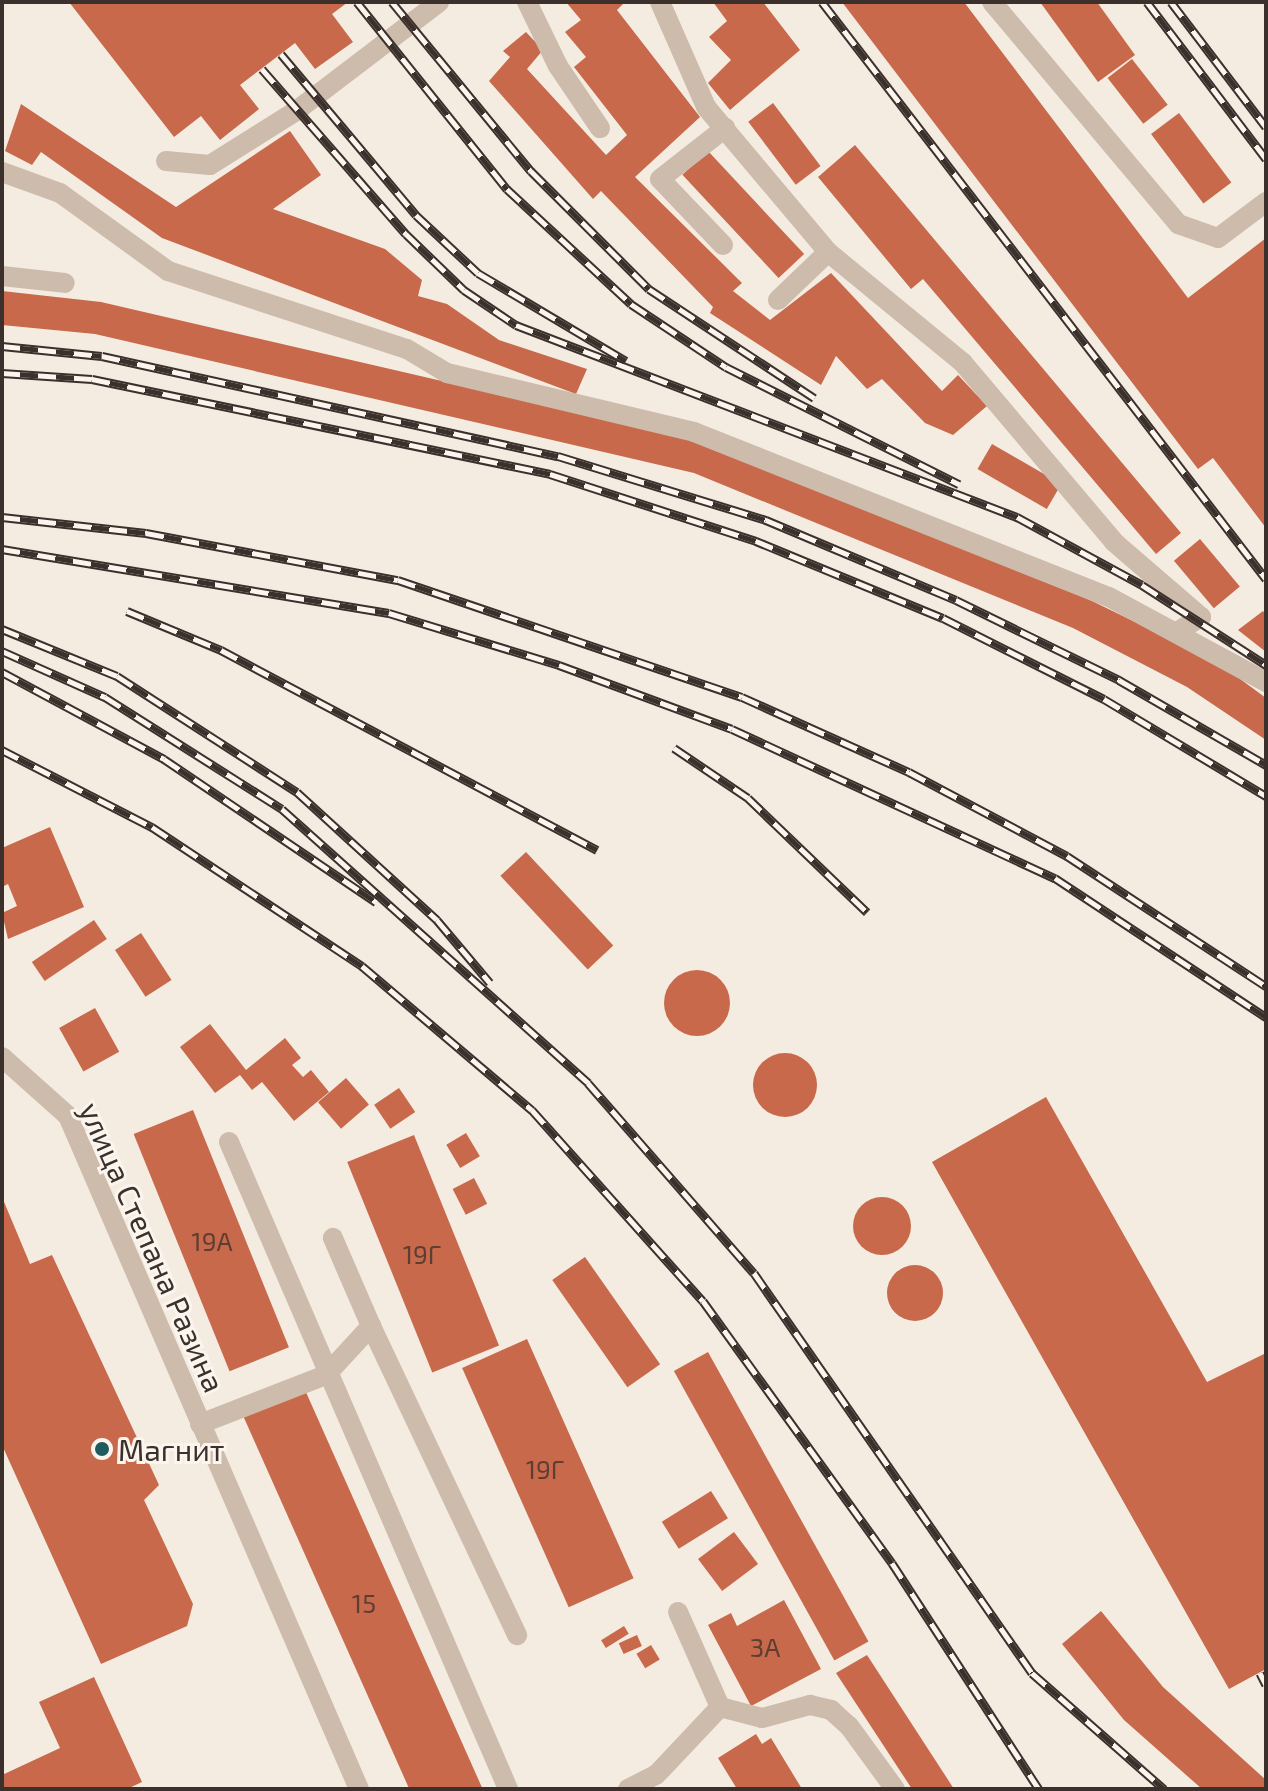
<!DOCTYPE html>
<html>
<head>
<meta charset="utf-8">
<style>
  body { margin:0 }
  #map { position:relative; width:1268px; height:1791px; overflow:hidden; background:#f4ebe1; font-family:"Exo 2",sans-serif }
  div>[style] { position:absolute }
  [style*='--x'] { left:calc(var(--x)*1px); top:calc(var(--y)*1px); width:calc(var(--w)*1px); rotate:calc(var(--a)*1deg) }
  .building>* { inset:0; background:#c8694b; transform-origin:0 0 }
  .round { border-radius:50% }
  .minor>* { height:20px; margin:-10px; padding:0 10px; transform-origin:10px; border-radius:10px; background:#cdbbac }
  .rail>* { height:9px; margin-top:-4.5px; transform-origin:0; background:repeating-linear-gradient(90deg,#fbf5ee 0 18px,#3b302b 0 36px); box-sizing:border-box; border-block:2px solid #3b302b }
  .dots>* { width:22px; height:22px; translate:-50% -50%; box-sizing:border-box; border:4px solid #fbf5ee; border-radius:50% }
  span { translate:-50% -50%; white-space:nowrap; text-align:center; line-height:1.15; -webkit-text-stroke:6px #fbf5ee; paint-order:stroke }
  .number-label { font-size:26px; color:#5e3e33 }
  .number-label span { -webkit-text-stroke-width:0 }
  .street-label { font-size:30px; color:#3b302b }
  .poi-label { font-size:30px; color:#3b302b }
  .left { translate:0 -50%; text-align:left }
  .frame { position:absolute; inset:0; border:4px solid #3b302b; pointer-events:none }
</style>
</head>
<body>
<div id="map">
  <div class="building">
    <i style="clip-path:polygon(69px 2px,348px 2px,332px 14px,353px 42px,315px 69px,295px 43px,240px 85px,259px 109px,220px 140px,201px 116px,174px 137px)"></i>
    <i style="clip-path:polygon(566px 2px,625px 2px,617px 10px,700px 117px,635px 177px,742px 283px,733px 291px,770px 320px,831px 273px,942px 391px,958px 375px,987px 406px,953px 435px,925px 423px,882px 379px,867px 389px,836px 356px,821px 385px,710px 313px,713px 307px,601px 191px,593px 199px,489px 81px,510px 57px,503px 51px,526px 32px,543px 50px,527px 69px,606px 155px,627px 135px,574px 67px,586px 57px,565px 32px,581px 20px)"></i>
    <i style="clip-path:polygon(713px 2px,763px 2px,800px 50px,730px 110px,708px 83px,731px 60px,709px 37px,727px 21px)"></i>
    <i style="clip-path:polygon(842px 2px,964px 2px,1188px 298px,1266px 238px,1266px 528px,1213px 458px,1198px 469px)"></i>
    <i style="clip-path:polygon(1040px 2px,1097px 2px,1135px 55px,1098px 82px)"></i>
    <i style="left:1132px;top:59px;width:58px;height:31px;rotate:52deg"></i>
    <i style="left:773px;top:103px;width:79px;height:31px;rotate:53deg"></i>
    <i style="clip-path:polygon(21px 104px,176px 207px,290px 131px,321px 175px,273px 209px,385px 249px,422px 280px,418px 296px,447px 304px,499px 340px,587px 369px,576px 394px,162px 238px,41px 152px,32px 165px,5px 151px)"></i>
    <i style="left:1179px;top:113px;width:87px;height:35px;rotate:53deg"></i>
    <i style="clip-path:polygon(855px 145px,1181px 533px,1156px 554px,923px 279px,911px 289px,818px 177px)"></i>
    <i style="left:708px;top:151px;width:141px;height:35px;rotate:47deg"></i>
    <i style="clip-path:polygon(2px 291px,101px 302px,705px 442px,1090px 600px,1217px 662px,1266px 698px,1266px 740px,1187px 687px,1073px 628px,694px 473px,95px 334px,2px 325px)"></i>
    <i style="left:992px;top:444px;width:80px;height:29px;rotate:30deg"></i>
    <i style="left:1200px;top:539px;width:62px;height:34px;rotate:50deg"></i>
    <i style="clip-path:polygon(1263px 611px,1266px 615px,1266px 652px,1238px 630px)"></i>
    <i style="clip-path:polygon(50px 827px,84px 907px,8px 939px,2px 913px,17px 906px,8px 884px,2px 887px,2px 848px)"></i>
    <i style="left:526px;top:852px;width:128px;height:35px;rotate:47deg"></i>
    <i style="left:94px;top:920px;width:23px;height:75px;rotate:56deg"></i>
    <i style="left:141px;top:933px;width:56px;height:31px;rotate:57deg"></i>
    <i class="round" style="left:664px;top:970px;width:66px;height:66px"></i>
    <i style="left:95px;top:1008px;width:50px;height:41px;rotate:61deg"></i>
    <i style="clip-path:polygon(210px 1024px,246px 1070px,285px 1038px,301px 1058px,292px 1065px,303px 1077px,311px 1070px,329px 1092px,294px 1121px,262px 1082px,252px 1090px,240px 1075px,215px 1093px,180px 1047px)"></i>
    <i class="round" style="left:753px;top:1053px;width:64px;height:64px"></i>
    <i style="left:346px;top:1078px;width:35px;height:37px;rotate:49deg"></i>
    <i style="left:399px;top:1088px;width:29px;height:30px;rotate:56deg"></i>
    <i style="clip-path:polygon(1046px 1097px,1207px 1382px,1266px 1353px,1266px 1669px,1229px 1689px,932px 1162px)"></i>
    <i style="left:193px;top:1110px;width:256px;height:64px;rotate:68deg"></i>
    <i style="left:466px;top:1133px;width:27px;height:23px;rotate:59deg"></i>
    <i style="left:414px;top:1135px;width:227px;height:72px;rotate:68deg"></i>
    <i style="left:474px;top:1178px;width:29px;height:24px;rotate:63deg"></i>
    <i style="clip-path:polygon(2px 1197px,30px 1264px,52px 1255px,159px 1485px,144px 1500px,193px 1604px,187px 1626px,101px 1664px,2px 1445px)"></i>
    <i class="round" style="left:853px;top:1197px;width:58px;height:58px"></i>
    <i style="left:585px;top:1257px;width:131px;height:40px;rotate:55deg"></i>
    <i class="round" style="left:887px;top:1265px;width:56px;height:56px"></i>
    <i style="left:527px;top:1339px;width:262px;height:71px;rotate:66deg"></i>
    <i style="left:708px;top:1352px;width:331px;height:39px;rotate:61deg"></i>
    <i style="left:305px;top:1390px;width:437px;height:67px;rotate:66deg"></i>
    <i style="left:711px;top:1491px;width:32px;height:58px;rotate:58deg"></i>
    <i style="left:734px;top:1532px;width:40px;height:45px;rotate:53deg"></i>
    <i style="clip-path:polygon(784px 1600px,821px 1669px,751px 1706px,708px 1625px,731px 1613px,737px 1626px)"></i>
    <i style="clip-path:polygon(1101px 1611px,1163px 1687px,1266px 1780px,1266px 1789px,1202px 1789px,1124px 1720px,1062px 1644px)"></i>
    <i style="left:624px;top:1626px;width:9px;height:27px;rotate:58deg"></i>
    <i style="left:637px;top:1635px;width:12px;height:20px;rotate:66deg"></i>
    <i style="left:651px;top:1645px;width:17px;height:17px;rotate:59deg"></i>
    <i style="clip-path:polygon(867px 1655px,954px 1789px,912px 1789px,836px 1673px)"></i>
    <i style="clip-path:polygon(94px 1677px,142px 1782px,127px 1789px,2px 1789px,2px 1775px,60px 1748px,39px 1702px)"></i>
    <i style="clip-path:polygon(756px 1734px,762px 1744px,771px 1738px,802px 1789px,737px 1789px,718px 1758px)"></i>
  </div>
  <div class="minor">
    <i style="--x:527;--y:2;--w:71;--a:64.2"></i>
    <i style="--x:558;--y:66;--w:75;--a:55.9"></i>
    <i style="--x:660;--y:2;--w:115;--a:66.3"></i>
    <i style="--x:706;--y:107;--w:189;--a:49.9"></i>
    <i style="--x:828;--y:252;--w:175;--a:39.4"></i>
    <i style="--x:963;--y:363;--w:234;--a:49.8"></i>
    <i style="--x:1114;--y:542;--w:115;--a:40.8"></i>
    <i style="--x:1201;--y:617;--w:28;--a:148"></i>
    <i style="--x:992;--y:2;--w:290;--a:50"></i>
    <i style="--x:1178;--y:224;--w:42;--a:19.3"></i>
    <i style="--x:1218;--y:238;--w:60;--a:-36.9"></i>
    <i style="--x:166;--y:161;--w:44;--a:5.2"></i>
    <i style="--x:210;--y:165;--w:102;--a:-32.1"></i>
    <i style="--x:296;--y:111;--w:180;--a:-37.3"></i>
    <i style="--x:2;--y:172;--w:62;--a:19.9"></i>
    <i style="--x:60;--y:193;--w:133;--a:35.8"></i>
    <i style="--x:168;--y:271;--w:251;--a:18.1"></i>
    <i style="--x:407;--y:349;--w:47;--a:31"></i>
    <i style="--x:447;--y:373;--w:254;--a:13.4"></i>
    <i style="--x:694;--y:432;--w:447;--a:21.7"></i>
    <i style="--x:1109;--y:597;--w:179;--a:28.4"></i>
    <i style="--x:723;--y:245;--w:91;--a:-133.7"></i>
    <i style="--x:660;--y:179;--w:83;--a:-38.1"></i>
    <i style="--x:2;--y:276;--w:63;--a:6.3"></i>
    <i style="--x:778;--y:300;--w:69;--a:-43.8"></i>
    <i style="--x:2;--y:1057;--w:89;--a:41.8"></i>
    <i style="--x:68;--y:1116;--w:733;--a:66.62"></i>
    <i style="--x:229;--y:1142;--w:705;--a:66.67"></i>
    <i style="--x:371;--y:1326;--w:342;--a:64.7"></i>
    <i style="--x:200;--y:1424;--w:135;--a:-21.3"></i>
    <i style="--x:326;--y:1375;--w:67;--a:-47.4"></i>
    <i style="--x:371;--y:1326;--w:96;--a:-113.4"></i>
    <i style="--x:678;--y:1612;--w:104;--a:66.1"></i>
    <i style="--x:628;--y:1789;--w:31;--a:-27"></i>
    <i style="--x:656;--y:1775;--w:93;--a:-46.7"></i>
    <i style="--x:720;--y:1707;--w:43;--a:14.7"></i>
    <i style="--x:762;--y:1718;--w:50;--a:-15.2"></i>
    <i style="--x:810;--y:1705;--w:22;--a:13"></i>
    <i style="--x:831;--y:1710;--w:24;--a:42"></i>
    <i style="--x:849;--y:1726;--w:78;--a:53.9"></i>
  </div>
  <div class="rail">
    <i style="--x:357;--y:2;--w:240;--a:51.3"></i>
    <i style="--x:507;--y:189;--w:169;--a:42.8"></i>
    <i style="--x:631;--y:304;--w:114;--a:33.6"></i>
    <i style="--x:726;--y:367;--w:261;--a:26.7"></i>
    <i style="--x:392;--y:2;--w:219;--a:50.6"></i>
    <i style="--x:531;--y:171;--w:167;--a:45"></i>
    <i style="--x:649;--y:289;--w:198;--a:33.4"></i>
    <i style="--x:822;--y:2;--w:728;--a:52.42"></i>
    <i style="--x:1147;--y:2;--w:197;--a:52.8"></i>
    <i style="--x:1171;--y:2;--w:157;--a:52.8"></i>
    <i style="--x:281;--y:54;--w:210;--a:50"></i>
    <i style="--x:416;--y:215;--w:85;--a:43.1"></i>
    <i style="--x:478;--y:273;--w:172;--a:30.7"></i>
    <i style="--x:262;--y:69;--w:219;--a:48.9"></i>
    <i style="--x:406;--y:234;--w:81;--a:44"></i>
    <i style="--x:464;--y:290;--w:63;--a:33.9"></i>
    <i style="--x:516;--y:325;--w:537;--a:20.97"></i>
    <i style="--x:1017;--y:517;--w:142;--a:28.5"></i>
    <i style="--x:1142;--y:585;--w:148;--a:32.8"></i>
    <i style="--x:2;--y:346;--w:100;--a:5.7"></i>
    <i style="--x:102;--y:356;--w:467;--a:12.4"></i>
    <i style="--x:558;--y:456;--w:218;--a:17.1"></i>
    <i style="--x:766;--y:520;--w:206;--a:22.8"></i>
    <i style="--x:956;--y:600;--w:182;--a:26.1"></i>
    <i style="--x:1119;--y:680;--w:170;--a:30"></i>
    <i style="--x:2;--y:373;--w:90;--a:3.8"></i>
    <i style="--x:92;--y:379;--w:468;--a:11.7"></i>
    <i style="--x:550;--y:474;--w:217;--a:18"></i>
    <i style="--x:756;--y:541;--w:202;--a:22.4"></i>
    <i style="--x:943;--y:618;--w:180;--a:26.7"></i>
    <i style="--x:1104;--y:699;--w:189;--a:30.9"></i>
    <i style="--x:2;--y:517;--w:145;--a:6.3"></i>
    <i style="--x:146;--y:533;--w:256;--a:10.6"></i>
    <i style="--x:398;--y:580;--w:363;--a:18.8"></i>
    <i style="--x:742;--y:697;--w:183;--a:24.2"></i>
    <i style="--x:909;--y:772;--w:179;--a:28"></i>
    <i style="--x:1067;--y:856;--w:238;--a:33.2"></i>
    <i style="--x:2;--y:549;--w:392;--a:9.4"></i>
    <i style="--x:389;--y:613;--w:178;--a:17"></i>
    <i style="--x:559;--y:665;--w:184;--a:20.3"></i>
    <i style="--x:732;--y:729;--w:356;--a:24.8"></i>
    <i style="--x:1055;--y:878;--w:253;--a:33.4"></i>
    <i style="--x:127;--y:611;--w:102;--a:22.5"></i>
    <i style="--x:221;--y:650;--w:426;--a:28"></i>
    <i style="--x:2;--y:629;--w:124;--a:22.2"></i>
    <i style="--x:117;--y:676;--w:214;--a:32.8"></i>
    <i style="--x:297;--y:792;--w:190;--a:42.4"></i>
    <i style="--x:437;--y:920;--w:82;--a:49.9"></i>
    <i style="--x:2;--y:651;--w:113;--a:24.1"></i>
    <i style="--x:105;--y:697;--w:209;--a:32.3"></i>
    <i style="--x:282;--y:809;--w:411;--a:41.8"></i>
    <i style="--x:588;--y:1083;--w:252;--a:48.9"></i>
    <i style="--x:754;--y:1273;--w:487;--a:55.2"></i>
    <i style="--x:1032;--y:1673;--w:176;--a:41.3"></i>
    <i style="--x:2;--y:672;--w:184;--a:28.2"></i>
    <i style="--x:164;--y:759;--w:256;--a:34"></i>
    <i style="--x:674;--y:748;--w:89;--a:34"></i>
    <i style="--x:748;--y:798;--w:165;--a:43.8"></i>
    <i style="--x:2;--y:750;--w:169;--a:27.2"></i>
    <i style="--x:152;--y:827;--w:252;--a:33.5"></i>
    <i style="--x:362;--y:966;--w:223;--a:40.3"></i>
    <i style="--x:532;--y:1110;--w:256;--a:48.2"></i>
    <i style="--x:703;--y:1301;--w:323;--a:54.2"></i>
    <i style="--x:892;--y:1563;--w:270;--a:57"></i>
    <i style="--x:1260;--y:1673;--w:13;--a:63"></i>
  </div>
  <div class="dots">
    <i style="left:102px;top:1449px;background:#1f5a5e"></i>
  </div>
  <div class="number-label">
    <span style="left:212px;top:1241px">19А</span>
    <span style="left:422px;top:1254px">19Г</span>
    <span style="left:545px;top:1469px">19Г</span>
    <span style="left:364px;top:1603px">15</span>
    <span style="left:765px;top:1647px">3А</span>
  </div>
  <div class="street-label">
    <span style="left:153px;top:1247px;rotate:66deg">улица Степана Разина</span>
  </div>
  <div class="poi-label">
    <span class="left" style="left:118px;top:1449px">Магнит</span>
  </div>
  <div class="frame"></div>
</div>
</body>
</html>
